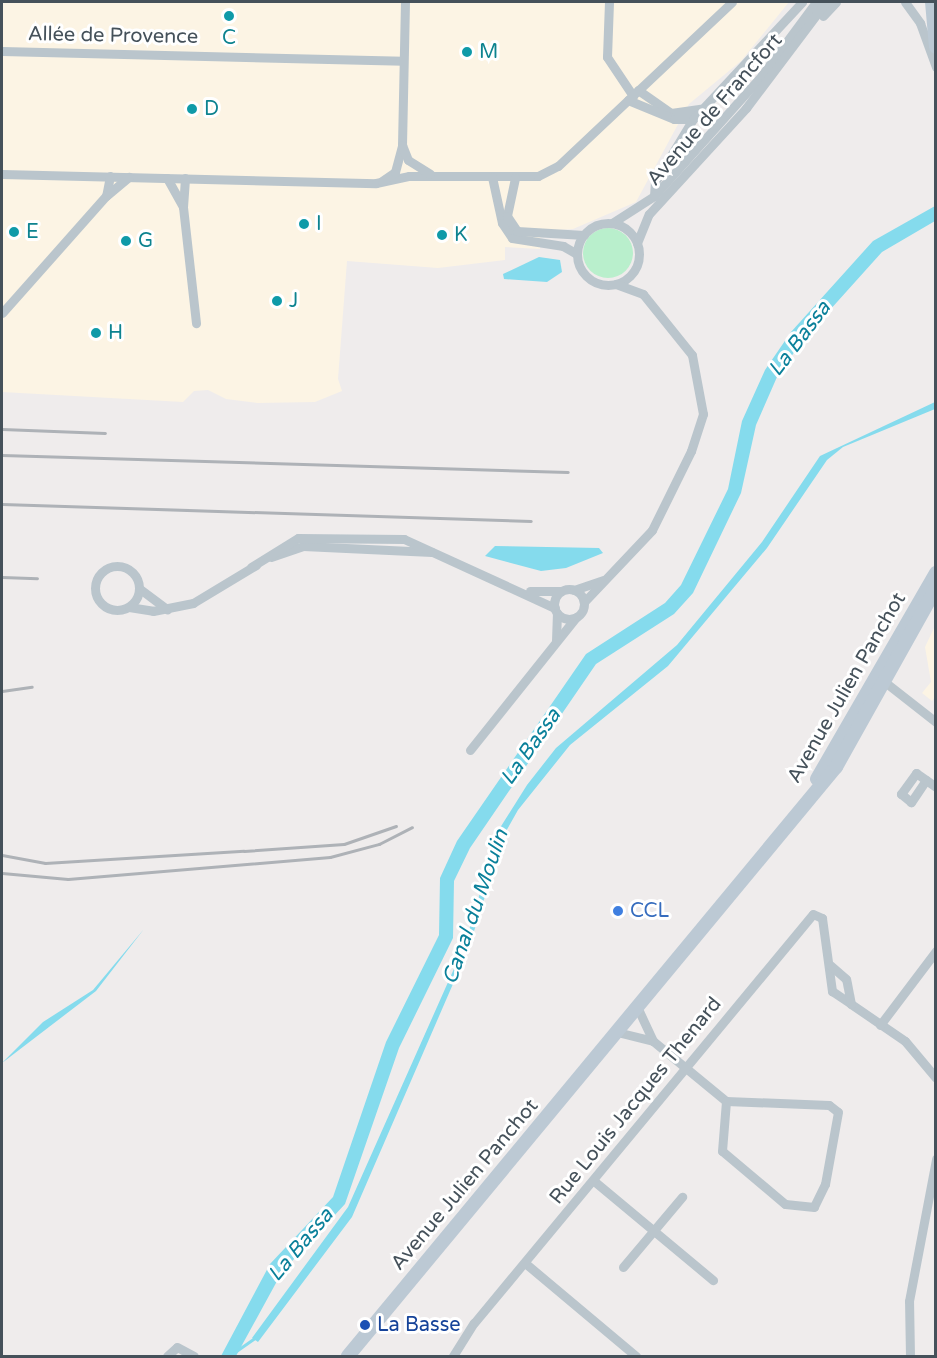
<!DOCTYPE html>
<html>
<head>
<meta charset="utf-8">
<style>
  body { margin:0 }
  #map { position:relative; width:937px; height:1358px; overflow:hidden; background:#efecec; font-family:"Varela Round",sans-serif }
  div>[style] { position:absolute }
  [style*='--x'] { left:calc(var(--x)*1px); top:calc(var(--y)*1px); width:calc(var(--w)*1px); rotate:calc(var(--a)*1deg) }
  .commercial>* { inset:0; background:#fcf4e4 }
  .green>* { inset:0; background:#b9efcc }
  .round { border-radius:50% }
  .water>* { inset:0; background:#85dbed }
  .stream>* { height:3px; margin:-1.5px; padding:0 1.5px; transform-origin:1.5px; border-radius:1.5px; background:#85dbed }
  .street>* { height:9px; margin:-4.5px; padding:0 4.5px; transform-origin:4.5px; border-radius:4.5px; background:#bac5cc }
  .street>.ring { margin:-4.5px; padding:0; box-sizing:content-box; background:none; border:9px solid #bac5cc; border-radius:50% }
  .secondary>* { height:14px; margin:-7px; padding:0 7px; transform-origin:7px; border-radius:7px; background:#bcc9d4 }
  .rail>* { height:3px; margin:-1.5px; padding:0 1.5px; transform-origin:1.5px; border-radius:1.5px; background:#aeb2b7 }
  .dots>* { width:16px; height:16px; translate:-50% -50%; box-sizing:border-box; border:3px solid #fff; border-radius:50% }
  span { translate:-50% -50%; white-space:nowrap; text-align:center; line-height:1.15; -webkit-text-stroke:6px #fff; paint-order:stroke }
  .street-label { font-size:20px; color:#45515a }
  .culture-label { font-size:20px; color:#0d838f }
  .left { translate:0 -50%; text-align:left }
  .shop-label { font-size:20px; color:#366cbe }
  .transit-label { font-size:20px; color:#164399 }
  .water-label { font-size:21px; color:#0a809a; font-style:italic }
  .frame { position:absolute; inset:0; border:3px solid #45515a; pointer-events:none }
</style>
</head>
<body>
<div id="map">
  <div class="commercial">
    <i style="clip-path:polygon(2px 2px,789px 2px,741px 61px,689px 104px,636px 202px,573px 229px,541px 231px,540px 249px,505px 247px,505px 260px,438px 268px,347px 261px,338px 379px,342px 391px,315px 402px,257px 403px,226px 399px,208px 390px,194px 391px,183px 402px,2px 392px)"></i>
    <i style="clip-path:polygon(935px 626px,935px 697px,932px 701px,922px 693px,931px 682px,925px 647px)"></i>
  </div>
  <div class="green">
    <i class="round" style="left:583px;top:228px;width:50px;height:50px"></i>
  </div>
  <div class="water">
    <i style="clip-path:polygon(935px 206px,935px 221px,882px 252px,802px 341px,777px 377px,756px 425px,741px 493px,693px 593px,674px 614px,596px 664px,470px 848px,454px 881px,453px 938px,399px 1048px,345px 1204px,282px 1272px,236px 1356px,221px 1356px,270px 1264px,333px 1197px,386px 1042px,439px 935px,440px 878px,457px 841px,586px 654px,665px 603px,681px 585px,728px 489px,742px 421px,765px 370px,791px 332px,873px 241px)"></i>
    <i style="clip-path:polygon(539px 257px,560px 260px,562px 272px,547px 282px,504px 279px,503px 274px)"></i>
    <i style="clip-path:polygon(935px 402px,935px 409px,843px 447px,827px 460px,767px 548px,668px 666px,570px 745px,518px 810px,505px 833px,469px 947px,352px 1217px,258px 1342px,252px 1338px,348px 1207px,465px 944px,498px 831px,527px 785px,556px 748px,677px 645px,762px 542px,820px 456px)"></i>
    <i style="clip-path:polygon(495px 546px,599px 548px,603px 553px,566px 568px,541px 571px,485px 556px)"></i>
    <i style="clip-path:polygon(144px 929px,96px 991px,2px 1063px,43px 1022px,93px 990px)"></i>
  </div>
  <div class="stream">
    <i style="--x:229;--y:1356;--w:33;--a:-35"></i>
  </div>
  <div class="street">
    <i style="--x:609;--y:2;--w:55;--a:92.1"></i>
    <i style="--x:607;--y:57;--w:47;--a:56.3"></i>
    <i style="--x:905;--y:2;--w:26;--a:54"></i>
    <i style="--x:920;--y:23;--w:47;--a:70"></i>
    <i style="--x:823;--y:16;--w:19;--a:-47"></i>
    <i style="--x:2;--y:51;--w:401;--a:1.4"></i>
    <i style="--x:638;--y:90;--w:40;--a:34.9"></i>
    <i style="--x:671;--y:113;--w:30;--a:-8"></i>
    <i style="--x:628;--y:100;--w:50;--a:22.4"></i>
    <i style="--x:674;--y:119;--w:19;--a:0"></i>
    <i style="--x:402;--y:145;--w:143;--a:-88.8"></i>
    <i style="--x:2;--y:174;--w:374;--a:1.4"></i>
    <i style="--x:376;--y:183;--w:34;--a:-12"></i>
    <i style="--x:409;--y:176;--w:129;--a:0"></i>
    <i style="--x:538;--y:176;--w:22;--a:-27"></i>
    <i style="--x:558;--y:166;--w:239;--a:-43.3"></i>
    <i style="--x:110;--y:176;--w:20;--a:101"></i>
    <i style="--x:106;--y:196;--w:30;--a:-40"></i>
    <i style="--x:492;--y:177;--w:47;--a:77.7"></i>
    <i style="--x:502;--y:223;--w:18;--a:56"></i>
    <i style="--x:512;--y:238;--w:52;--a:8.9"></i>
    <i style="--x:563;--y:246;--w:16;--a:30"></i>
    <i style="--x:167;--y:178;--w:33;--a:61"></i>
    <i style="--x:183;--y:207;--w:29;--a:-86"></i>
    <i style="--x:515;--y:178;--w:39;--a:102"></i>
    <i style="--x:507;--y:216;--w:18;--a:56"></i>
    <i style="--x:517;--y:231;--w:67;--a:3.4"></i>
    <i style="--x:382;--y:181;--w:16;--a:-35"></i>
    <i style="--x:395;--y:172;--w:28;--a:-75"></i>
    <i style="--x:402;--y:145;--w:16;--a:68"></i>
    <i style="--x:408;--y:160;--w:26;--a:32"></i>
    <i style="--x:654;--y:196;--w:14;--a:-86"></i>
    <i style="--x:655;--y:182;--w:74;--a:-58.9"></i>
    <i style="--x:693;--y:119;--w:160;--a:-47"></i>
    <i style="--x:183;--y:207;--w:117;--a:83.6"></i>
    <i style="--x:612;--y:223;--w:50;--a:-32.7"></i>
    <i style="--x:654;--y:196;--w:162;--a:-48.2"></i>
    <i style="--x:762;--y:75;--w:91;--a:-53.5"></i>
    <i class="ring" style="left:577px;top:223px;width:53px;height:53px"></i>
    <i style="--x:637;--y:243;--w:31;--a:-68"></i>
    <i style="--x:649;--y:214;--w:144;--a:-47.5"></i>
    <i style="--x:746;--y:108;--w:133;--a:-53"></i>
    <i style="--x:2;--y:313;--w:157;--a:-48.4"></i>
    <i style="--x:271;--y:557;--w:34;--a:-19"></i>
    <i style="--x:303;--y:546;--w:129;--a:2.7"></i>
    <i class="ring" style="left:95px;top:566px;width:35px;height:35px"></i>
    <i style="--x:251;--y:567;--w:55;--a:-31.7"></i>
    <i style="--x:298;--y:538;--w:106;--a:0.5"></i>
    <i style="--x:404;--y:539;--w:166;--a:24.6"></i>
    <i style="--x:140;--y:589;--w:34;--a:37"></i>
    <i class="ring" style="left:554px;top:589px;width:21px;height:21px"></i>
    <i style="--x:574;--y:590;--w:31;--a:-19"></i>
    <i style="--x:530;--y:591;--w:31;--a:0"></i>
    <i style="--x:584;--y:602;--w:99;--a:-46.6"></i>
    <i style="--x:652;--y:530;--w:88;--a:-63.7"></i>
    <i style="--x:691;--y:451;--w:39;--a:-72"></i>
    <i style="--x:703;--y:414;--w:60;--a:-100.6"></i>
    <i style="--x:692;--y:355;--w:78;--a:-128.8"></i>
    <i style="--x:643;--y:294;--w:29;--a:-160"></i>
    <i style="--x:129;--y:607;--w:24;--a:9"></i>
    <i style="--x:153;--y:611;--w:41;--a:-11.3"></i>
    <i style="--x:193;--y:603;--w:74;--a:-31.1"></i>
    <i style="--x:556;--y:641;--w:28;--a:-88"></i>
    <i style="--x:881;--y:679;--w:70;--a:38"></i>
    <i style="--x:470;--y:750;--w:170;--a:-51.4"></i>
    <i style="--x:926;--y:780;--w:27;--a:124"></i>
    <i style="--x:911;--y:802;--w:13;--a:-141"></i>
    <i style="--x:901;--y:794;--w:26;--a:-54"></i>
    <i style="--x:916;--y:773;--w:24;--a:35"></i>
    <i style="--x:851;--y:1004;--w:65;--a:34.4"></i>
    <i style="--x:905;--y:1041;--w:48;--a:50"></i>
    <i style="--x:639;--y:1011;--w:33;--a:65"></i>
    <i style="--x:653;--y:1041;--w:94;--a:39.4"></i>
    <i style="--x:726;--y:1101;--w:103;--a:2.2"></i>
    <i style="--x:829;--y:1105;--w:11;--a:38"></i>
    <i style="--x:838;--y:1112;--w:73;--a:100.2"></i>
    <i style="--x:825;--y:1184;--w:25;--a:116"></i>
    <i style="--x:814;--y:1207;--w:29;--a:-174"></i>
    <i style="--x:785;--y:1204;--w:82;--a:-139.9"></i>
    <i style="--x:722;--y:1151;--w:50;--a:-85.4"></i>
    <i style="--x:880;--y:1025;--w:93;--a:-52.9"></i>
    <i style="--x:621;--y:1033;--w:33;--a:14"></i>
    <i style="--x:594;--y:1181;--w:155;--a:39.8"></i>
    <i style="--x:525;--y:1263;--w:145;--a:40"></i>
    <i style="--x:623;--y:1267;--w:92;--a:-49.9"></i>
    <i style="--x:167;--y:1356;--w:13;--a:-42"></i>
    <i style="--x:177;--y:1347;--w:19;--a:28"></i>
    <i style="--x:453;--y:1356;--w:39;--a:-58"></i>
    <i style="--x:474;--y:1323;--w:531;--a:-50.35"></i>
    <i style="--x:813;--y:914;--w:10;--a:24"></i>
    <i style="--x:822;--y:918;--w:74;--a:82.2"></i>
    <i style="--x:832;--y:991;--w:23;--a:34"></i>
    <i style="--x:851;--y:1004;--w:25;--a:-101"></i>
    <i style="--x:846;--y:979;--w:21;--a:-139"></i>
    <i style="--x:910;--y:1356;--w:55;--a:-91"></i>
    <i style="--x:909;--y:1301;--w:145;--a:-79.2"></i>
  </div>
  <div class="secondary">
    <i style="--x:932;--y:2;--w:45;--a:84.9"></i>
    <i style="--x:817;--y:779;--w:238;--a:-60"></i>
    <i style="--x:348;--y:1356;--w:765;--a:-50.36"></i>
    <i style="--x:836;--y:767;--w:205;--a:-60.8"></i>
  </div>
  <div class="rail">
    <i style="--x:2;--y:429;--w:103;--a:2.2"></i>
    <i style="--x:2;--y:455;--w:566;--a:1.72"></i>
    <i style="--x:2;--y:504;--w:529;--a:1.84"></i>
    <i style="--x:2;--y:577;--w:35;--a:2"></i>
    <i style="--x:2;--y:691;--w:30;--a:-8"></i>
    <i style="--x:2;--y:855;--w:44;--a:10.5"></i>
    <i style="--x:45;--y:863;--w:199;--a:-3.5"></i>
    <i style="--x:244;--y:851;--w:100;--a:-4"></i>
    <i style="--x:344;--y:844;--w:55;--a:-19.1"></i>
    <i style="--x:2;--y:873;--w:66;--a:5.2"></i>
    <i style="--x:68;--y:879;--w:263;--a:-4.8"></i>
    <i style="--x:330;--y:857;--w:51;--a:-14.9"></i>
    <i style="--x:379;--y:844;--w:37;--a:-27"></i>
  </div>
  <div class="dots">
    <i style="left:229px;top:16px;background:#0f9aa8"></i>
    <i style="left:467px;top:52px;background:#0f9aa8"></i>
    <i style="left:192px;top:109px;background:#0f9aa8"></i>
    <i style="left:304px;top:224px;background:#0f9aa8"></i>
    <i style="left:14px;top:232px;background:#0f9aa8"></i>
    <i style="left:442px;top:235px;background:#0f9aa8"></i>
    <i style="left:126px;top:241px;background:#0f9aa8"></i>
    <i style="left:277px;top:301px;background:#0f9aa8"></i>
    <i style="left:96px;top:333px;background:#0f9aa8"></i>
    <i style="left:618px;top:911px;background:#3f7fe0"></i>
    <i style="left:365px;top:1325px;background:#1a4fb4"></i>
  </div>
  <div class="street-label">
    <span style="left:113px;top:36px;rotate:1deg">Allée de Provence</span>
    <span style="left:715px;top:110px;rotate:-49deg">Avenue de Francfort</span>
    <span style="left:847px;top:688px;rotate:-60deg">Avenue Julien Panchot</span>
    <span style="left:636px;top:1101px;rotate:-51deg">Rue Louis Jacques Thenard</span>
    <span style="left:465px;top:1185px;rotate:-50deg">Avenue Julien Panchot</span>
  </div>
  <div class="culture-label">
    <span style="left:229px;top:38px">C</span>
    <span class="left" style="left:479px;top:52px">M</span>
    <span class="left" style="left:204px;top:109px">D</span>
    <span class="left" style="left:316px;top:224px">I</span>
    <span class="left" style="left:26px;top:232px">E</span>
    <span class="left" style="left:454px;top:235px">K</span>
    <span class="left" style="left:138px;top:241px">G</span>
    <span class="left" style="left:289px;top:301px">J</span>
    <span class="left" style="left:108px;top:333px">H</span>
  </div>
  <div class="shop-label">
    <span class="left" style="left:630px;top:911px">CCL</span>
  </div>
  <div class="transit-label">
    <span class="left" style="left:377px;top:1325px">La Basse</span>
  </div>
  <div class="water-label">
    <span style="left:800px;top:339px;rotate:-53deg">La Bassa</span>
    <span style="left:531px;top:747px;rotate:-55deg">La Bassa</span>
    <span style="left:476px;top:907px;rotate:-71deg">Canal du Moulin</span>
    <span style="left:301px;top:1245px;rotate:-50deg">La Bassa</span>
  </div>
  <div class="frame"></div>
</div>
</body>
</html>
